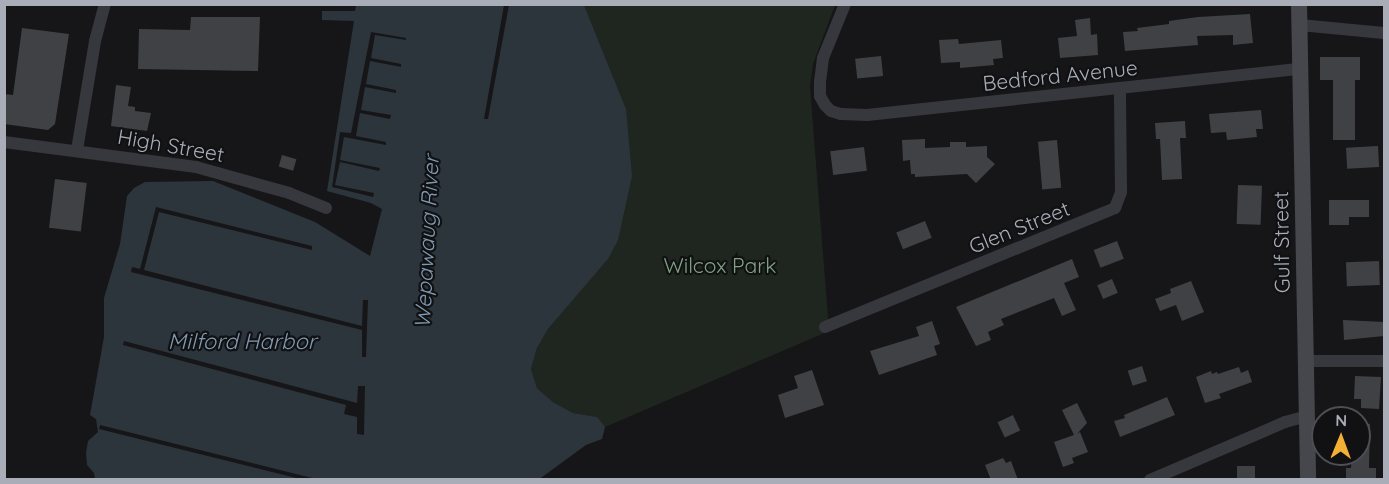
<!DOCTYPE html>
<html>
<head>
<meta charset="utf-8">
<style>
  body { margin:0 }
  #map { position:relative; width:1389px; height:484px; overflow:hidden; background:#161618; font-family:Quicksand,sans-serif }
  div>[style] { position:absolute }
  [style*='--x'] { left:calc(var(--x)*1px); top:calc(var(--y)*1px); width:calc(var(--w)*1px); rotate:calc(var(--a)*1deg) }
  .green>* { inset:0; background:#1e261f }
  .water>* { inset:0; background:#2c353c }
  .pier>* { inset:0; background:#161618; transform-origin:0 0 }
  .building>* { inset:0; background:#404145; transform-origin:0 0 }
  .minor>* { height:12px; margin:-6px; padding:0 6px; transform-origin:6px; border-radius:6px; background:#37383d }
  .secondary>* { height:16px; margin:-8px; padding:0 8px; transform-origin:8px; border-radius:8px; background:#45474d }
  span { translate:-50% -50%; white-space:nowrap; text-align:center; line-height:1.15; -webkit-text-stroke:4.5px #111113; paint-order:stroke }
  .street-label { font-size:21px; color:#a8adb8 }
  .park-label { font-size:21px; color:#7fa381 }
  .water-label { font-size:22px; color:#7f9bb3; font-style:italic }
  .frame { position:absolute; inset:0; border:6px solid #a8adb8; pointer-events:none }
  .north { position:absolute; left:1311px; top:406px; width:60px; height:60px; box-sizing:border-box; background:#111113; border:2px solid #4d4f55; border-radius:50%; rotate:1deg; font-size:16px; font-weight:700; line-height:24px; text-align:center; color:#a8adb8 }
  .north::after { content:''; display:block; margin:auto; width:21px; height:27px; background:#f2b134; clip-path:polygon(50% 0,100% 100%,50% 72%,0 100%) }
</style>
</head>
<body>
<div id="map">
  <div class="green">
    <i style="clip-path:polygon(584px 5px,835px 5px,813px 64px,810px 86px,829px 331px,605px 427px,596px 417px,573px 413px,553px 402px,537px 388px,531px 369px,537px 348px,548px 329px,608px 259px,626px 109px)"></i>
  </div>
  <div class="water">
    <i style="clip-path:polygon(324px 5px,584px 5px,626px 109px,632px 176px,618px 240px,608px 259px,548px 329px,537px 348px,531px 369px,537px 388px,553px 402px,573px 413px,597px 417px,605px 427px,602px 439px,586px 445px,538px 480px,95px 479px,94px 473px,87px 465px,86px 453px,88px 441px,98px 432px,96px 419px,90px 415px,104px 337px,104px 298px,120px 244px,127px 196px,134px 188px,145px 182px,213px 181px,315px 222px,370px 256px,382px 209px,371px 203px,327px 191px,354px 21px,322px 20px,322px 11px,355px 11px,356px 6px)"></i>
  </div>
  <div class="pier">
    <i style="clip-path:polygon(504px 5px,509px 5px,488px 119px,484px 119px)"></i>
    <i style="clip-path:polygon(371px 32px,406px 38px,406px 40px,375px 35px,371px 58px,401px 64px,401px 67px,370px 61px,366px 84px,396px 90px,396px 93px,365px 87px,361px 110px,391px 115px,390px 119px,360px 113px,356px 136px,386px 142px,386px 145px,344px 137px,340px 160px,380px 168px,379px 171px,340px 162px,335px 185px,374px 193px,373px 197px,332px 187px,340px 132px,351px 133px)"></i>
    <i style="clip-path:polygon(156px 207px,312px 246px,312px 250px,159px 212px,144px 270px,362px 326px,363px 300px,368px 300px,366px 357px,362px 357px,362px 330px,131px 272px,132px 267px,140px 269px)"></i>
    <i style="clip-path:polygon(124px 341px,357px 403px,358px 386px,365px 386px,364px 435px,357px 434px,357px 417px,344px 414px,346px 405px,123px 345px)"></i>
    <i style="left:100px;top:425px;width:227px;height:4px;rotate:14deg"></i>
  </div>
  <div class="building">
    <i style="clip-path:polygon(1250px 14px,1253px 43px,1233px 45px,1233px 35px,1197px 36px,1198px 45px,1125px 51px,1123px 32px,1138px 31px,1137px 28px,1169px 24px,1169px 21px,1198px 17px)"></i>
    <i style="clip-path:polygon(191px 17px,260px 17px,258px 71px,138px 69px,139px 29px,190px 30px)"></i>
    <i style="clip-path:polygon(1090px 18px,1091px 35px,1097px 34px,1098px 55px,1060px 58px,1058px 38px,1077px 36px,1075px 20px)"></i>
    <i style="clip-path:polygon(22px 28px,69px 34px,55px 124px,48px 130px,4px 124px,4px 94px,13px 95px)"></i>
    <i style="clip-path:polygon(958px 39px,959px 44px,1001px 40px,1003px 58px,993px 59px,994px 65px,960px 68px,960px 62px,941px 63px,939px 40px)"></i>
    <i style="left:881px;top:56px;width:20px;height:26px;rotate:84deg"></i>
    <i style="clip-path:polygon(1320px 57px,1360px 57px,1360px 80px,1355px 80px,1355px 140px,1333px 140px,1333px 80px,1320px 80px)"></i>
    <i style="clip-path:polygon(116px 85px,131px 87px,128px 106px,135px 107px,135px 111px,151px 113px,147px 131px,111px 126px)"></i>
    <i style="clip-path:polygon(1261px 110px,1263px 129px,1256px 129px,1257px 137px,1227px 140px,1226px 132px,1211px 133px,1209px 114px)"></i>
    <i style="clip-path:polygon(1185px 121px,1186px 138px,1180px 138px,1182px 179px,1162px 180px,1160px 139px,1156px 139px,1155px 123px)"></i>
    <i style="clip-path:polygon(925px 139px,925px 148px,950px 147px,950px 142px,966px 142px,966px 147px,987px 146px,987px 157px,995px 164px,976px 183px,967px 174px,915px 177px,915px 174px,911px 174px,910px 160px,903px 161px,902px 140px)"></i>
    <i style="left:1057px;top:140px;width:48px;height:19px;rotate:85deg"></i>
    <i style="left:1378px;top:146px;width:21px;height:32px;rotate:87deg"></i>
    <i style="left:864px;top:147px;width:24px;height:34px;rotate:83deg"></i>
    <i style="left:282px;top:155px;width:15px;height:12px;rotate:16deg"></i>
    <i style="left:55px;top:179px;width:32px;height:49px;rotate:7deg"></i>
    <i style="left:1238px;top:185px;width:24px;height:39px;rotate:2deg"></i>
    <i style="clip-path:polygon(1329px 200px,1369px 200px,1369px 217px,1349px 217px,1349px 225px,1329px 225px)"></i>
    <i style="left:925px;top:221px;width:18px;height:31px;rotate:68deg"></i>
    <i style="left:1117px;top:241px;width:19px;height:25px;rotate:69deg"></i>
    <i style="clip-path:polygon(1072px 259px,1079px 277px,1064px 283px,1076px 310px,1062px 316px,1054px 298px,1001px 319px,1004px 325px,988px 332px,991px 340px,976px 346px,956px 307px)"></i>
    <i style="left:1379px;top:261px;width:24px;height:33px;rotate:88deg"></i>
    <i style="left:1112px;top:279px;width:15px;height:16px;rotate:67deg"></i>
    <i style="clip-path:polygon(1191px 281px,1204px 312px,1182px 321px,1176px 305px,1160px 311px,1155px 299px,1171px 293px,1170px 289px)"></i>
    <i style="clip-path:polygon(1343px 320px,1384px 322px,1384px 336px,1344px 340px)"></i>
    <i style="clip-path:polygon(932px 321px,940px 344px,934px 346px,937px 355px,879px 375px,870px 351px,919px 336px,916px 327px)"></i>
    <i style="left:1142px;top:366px;width:16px;height:15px;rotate:72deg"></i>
    <i style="clip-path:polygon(1239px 367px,1241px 373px,1248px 370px,1252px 382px,1219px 394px,1221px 398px,1205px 403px,1196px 377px,1211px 371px,1212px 374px,1217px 372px,1218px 374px)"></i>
    <i style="clip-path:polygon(812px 370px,824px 405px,785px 418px,778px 395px,798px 388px,794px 376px)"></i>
    <i style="clip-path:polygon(1355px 376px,1381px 377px,1379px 409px,1361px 408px,1361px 399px,1354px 399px)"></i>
    <i style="clip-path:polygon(1167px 397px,1175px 415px,1120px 437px,1114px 421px,1125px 418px,1124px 415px)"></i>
    <i style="clip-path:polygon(1077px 403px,1087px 423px,1077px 434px,1080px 432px,1088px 452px,1072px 458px,1074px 463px,1063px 467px,1054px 442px,1074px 435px,1062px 410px)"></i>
    <i style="left:1013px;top:415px;width:17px;height:17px;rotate:65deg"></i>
    <i style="clip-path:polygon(1359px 423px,1370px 424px,1369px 468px,1376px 468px,1376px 480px,1346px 480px,1346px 468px,1351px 468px,1352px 454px,1359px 454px)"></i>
    <i style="clip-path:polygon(1003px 458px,1006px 463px,1011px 461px,1018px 480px,991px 480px,985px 465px)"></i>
    <i style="left:1255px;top:466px;width:14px;height:18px;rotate:90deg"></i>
  </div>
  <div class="minor">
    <i style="--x:845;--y:4;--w:58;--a:112.2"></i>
    <i style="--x:823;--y:58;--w:23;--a:97"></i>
    <i style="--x:820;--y:81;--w:15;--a:90"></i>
    <i style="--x:820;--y:96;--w:10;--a:61"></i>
    <i style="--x:825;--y:105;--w:8;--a:45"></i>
    <i style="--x:831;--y:111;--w:10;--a:17"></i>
    <i style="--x:841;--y:114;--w:26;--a:2"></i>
    <i style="--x:867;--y:115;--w:435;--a:-6.1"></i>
    <i style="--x:1300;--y:25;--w:84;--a:5.4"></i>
    <i style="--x:4;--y:142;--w:194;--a:7.4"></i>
    <i style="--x:196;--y:167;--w:97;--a:15.6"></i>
    <i style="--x:289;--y:193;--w:40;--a:22"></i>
    <i style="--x:77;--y:150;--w:110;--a:-80.6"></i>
    <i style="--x:95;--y:41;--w:38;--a:-75"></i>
    <i style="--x:825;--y:327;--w:313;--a:-22.3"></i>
    <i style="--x:1115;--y:208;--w:17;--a:-69"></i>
    <i style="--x:1121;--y:192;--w:104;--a:-90.6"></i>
    <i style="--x:1306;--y:361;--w:78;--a:0"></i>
    <i style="--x:1150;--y:480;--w:147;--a:-23.2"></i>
    <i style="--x:1285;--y:422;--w:23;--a:-15"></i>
  </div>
  <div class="secondary">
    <i style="--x:1299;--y:4;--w:476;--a:88.9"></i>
  </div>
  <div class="street-label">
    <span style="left:1060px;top:75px;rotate:-6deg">Bedford Avenue</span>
    <span style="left:171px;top:145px;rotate:10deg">High Street</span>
    <span style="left:1019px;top:227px;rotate:-22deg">Glen Street</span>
    <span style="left:1281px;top:242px;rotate:-91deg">Gulf Street</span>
  </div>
  <div class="park-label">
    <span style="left:720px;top:265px">Wilcox Park</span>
  </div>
  <div class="water-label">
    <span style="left:427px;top:242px;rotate:-87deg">Wepawaug River</span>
    <span style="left:242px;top:342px">Milford Harbor</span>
  </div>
  <div class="frame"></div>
  <div class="north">N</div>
</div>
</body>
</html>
